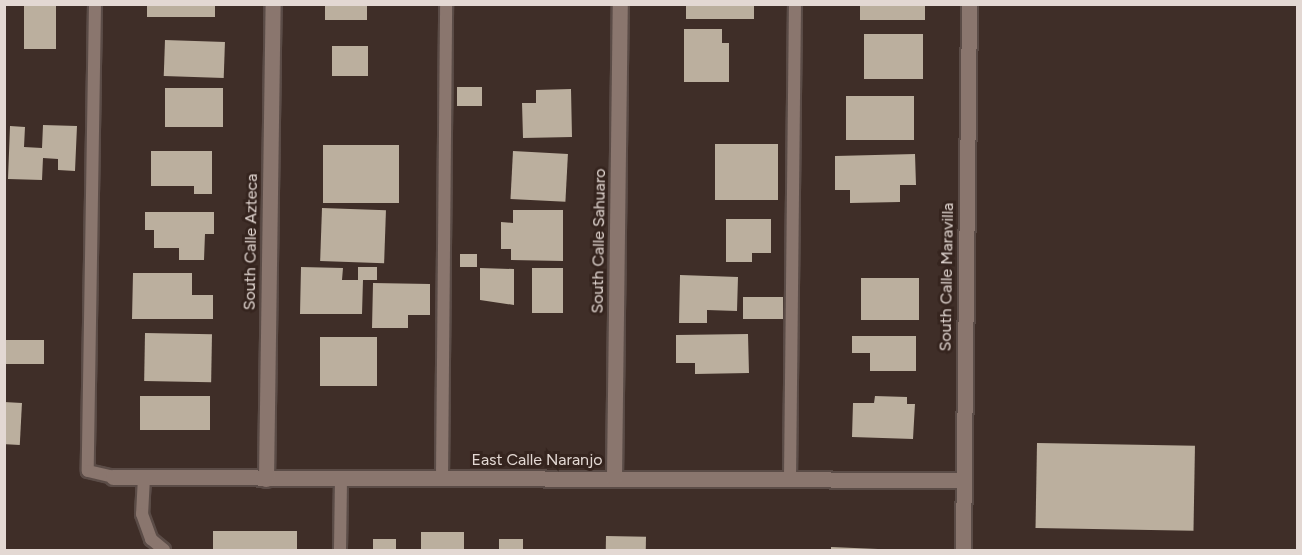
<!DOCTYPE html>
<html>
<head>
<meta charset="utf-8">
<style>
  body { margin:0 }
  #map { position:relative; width:1302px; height:555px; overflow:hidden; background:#3f2e28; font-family:Figtree,sans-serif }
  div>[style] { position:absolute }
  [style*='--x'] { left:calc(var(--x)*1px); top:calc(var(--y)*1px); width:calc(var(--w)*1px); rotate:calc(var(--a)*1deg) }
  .building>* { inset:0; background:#bbaf9e; transform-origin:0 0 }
  .roads { filter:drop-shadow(2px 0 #5b4c47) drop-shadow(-2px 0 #5b4c47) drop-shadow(0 2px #5b4c47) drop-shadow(0 -2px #5b4c47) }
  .lane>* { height:12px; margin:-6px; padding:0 6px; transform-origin:6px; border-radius:6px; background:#8a766e }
  .street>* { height:15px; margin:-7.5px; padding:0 7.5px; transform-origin:7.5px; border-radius:7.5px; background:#8a766e }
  span { translate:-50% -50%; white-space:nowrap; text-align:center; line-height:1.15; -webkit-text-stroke:6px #35241e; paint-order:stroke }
  .street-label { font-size:16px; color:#e3d8d3 }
  .frame { position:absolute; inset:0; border:6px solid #e3d8d3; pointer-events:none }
</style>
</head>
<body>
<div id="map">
  <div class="building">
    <i style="left:24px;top:4px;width:32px;height:45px"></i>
    <i style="left:147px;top:4px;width:68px;height:13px"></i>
    <i style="left:325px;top:4px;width:42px;height:16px"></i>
    <i style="left:686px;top:4px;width:68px;height:15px"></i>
    <i style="left:860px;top:4px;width:65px;height:16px"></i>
    <i style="clip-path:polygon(684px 29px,722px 29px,722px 43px,729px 43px,729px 82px,684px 82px)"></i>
    <i style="left:864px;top:34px;width:59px;height:45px"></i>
    <i style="left:165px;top:40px;width:60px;height:36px;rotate:2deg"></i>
    <i style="left:332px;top:46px;width:36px;height:30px"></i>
    <i style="left:457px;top:87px;width:25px;height:19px"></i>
    <i style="left:165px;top:88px;width:58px;height:39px"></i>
    <i style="clip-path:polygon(571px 89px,572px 137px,523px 138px,522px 103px,536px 103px,536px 90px)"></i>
    <i style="left:846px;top:96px;width:68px;height:44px"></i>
    <i style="clip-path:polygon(43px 125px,77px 126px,75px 171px,58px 170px,58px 159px,43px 158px,42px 180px,8px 179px,10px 126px,25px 127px,24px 147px,42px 148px)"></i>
    <i style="left:715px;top:144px;width:63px;height:56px"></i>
    <i style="left:323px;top:145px;width:76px;height:58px"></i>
    <i style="clip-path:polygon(151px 151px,212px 151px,212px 194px,194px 194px,194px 186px,151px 186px)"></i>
    <i style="left:513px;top:151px;width:55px;height:48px;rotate:3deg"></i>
    <i style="clip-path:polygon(915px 154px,916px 185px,900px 185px,900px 202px,850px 203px,850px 190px,835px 190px,835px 156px)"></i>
    <i style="left:322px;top:208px;width:64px;height:53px;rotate:2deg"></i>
    <i style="clip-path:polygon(513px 210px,563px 210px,563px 261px,511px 260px,511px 249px,501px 249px,501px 222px,513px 223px)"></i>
    <i style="clip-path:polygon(145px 212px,214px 212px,214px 234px,205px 234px,204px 260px,179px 260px,179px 248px,154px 248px,154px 230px,145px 230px)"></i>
    <i style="clip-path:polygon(726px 219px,771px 219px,771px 253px,752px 253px,752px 262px,726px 262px)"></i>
    <i style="left:460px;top:254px;width:17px;height:13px"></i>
    <i style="clip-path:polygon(301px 267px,343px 268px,342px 280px,358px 280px,358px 267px,377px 267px,377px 280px,363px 280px,362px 314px,300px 314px)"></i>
    <i style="clip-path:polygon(480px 268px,514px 269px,514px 305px,480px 300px)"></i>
    <i style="left:532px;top:268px;width:31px;height:45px"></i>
    <i style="clip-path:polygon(133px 273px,192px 273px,192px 295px,213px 295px,213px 319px,132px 319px)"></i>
    <i style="clip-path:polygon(680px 275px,738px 277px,737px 311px,707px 310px,707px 323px,679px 323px)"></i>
    <i style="left:861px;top:278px;width:58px;height:42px"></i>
    <i style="clip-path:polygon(373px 283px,430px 284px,430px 315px,408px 315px,408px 328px,372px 328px)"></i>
    <i style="left:743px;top:297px;width:40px;height:22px"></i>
    <i style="left:145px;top:333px;width:67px;height:48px;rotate:1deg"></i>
    <i style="clip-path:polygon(748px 334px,749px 373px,695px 374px,695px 363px,676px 363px,676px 335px)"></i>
    <i style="clip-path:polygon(852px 336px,916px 336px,916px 371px,870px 371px,870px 353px,852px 353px)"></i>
    <i style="left:377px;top:337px;width:49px;height:57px;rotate:90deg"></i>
    <i style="left:4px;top:340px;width:40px;height:24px"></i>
    <i style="left:140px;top:396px;width:70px;height:34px"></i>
    <i style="clip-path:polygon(875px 396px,907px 397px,907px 404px,915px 404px,913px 439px,852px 437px,853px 403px,874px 403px)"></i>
    <i style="left:4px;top:402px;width:18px;height:42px;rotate:3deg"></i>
    <i style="left:1037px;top:443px;width:158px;height:85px;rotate:1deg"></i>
    <i style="left:213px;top:531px;width:84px;height:19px"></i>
    <i style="left:421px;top:532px;width:43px;height:18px"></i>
    <i style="left:606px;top:536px;width:40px;height:14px;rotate:1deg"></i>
    <i style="left:373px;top:539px;width:23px;height:11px"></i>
    <i style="left:499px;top:539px;width:24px;height:11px"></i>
    <i style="clip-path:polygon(831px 547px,878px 549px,878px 550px,831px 550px)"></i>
  </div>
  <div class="roads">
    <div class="lane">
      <i style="--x:95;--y:4;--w:467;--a:90.9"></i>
      <i style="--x:88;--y:471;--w:26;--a:13"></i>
      <i style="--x:144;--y:477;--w:37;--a:93"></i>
      <i style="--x:142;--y:514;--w:27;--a:70"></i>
      <i style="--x:151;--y:539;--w:17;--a:40"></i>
      <i style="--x:442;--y:478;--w:474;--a:-89.5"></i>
      <i style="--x:790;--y:479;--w:475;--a:-89.4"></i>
      <i style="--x:340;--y:550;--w:71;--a:-89.2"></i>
    </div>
    <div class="street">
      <i style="--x:113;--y:477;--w:849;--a:0.2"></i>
      <i style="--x:614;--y:477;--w:473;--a:-89.3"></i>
      <i style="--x:266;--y:479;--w:475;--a:-89.2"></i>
      <i style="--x:963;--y:550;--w:546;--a:-89.37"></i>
    </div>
  </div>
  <div class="street-label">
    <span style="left:599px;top:241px;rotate:-89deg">South Calle Sahuaro</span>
    <span style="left:251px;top:242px;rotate:-89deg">South Calle Azteca</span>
    <span style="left:947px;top:277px;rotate:-89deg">South Calle Maravilla</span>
    <span style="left:537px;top:460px">East Calle Naranjo</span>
  </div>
  <div class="frame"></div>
</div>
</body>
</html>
